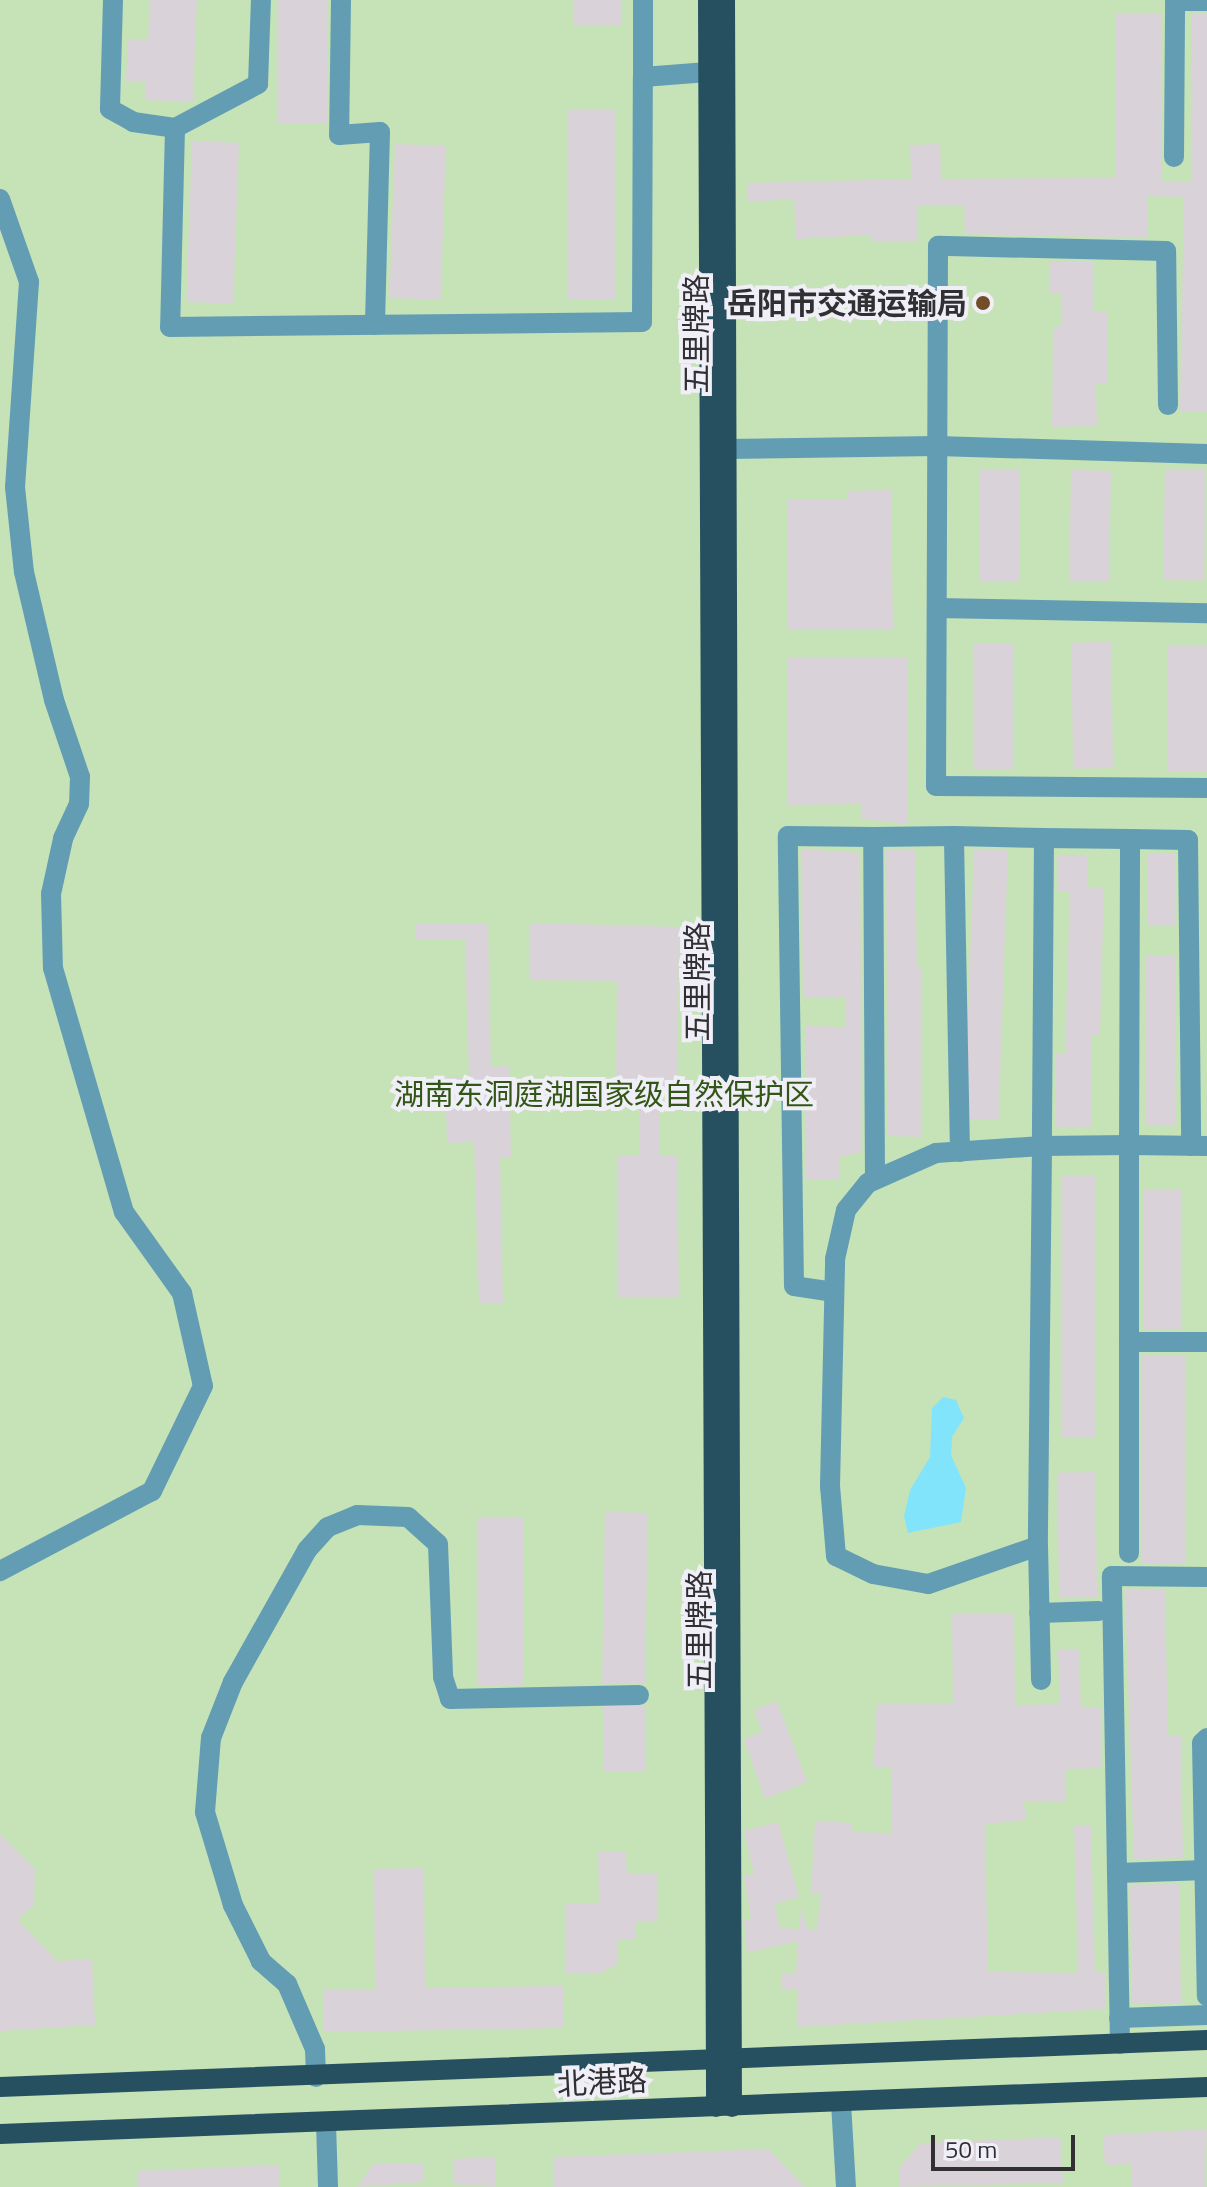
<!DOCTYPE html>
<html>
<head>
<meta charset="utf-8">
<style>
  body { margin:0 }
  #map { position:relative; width:1207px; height:2187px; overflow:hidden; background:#f0eef7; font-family:"Titillium Web","Noto Sans SC",sans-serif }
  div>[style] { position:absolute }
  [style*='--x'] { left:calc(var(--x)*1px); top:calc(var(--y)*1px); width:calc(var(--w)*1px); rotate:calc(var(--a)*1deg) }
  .green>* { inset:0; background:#c6e2b7; transform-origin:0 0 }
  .water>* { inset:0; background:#82e4fb }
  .building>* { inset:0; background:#d9d2d8; transform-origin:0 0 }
  .minor>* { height:20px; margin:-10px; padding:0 10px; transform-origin:10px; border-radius:10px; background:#629db4 }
  .major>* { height:20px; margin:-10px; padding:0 10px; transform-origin:10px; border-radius:10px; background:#26505f }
  .dots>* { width:22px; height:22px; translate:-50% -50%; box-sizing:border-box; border:4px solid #f0eef7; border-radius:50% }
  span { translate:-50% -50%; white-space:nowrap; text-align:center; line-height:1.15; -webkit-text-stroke:8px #f0eef7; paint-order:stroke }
  .poi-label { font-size:30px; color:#303033; font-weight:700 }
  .right { translate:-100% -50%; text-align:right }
  .street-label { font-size:30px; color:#303033 }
  .park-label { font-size:30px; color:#325615 }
  .scale { position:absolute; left:931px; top:2135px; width:144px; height:36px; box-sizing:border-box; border:4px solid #303033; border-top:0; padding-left:10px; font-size:24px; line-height:28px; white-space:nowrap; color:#303033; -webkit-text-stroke:6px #f0eef7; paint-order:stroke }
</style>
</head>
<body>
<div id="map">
  <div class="green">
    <i style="left:0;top:0;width:1207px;height:2187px"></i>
  </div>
  <div class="water">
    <i style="clip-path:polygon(943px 1397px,956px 1400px,964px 1418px,952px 1437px,951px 1455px,966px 1488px,961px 1522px,908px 1533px,904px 1516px,910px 1490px,930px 1457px,932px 1408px)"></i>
  </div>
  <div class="building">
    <i style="clip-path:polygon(150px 0,197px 0,193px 102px,145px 100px,146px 82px,126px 81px,128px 39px,148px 40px)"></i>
    <i style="left:277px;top:0;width:50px;height:123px"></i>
    <i style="left:573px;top:0;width:48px;height:26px"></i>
    <i style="clip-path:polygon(1116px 14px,1162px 14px,1161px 182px,1191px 182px,1192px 14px,1207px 14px,1207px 411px,1180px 411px,1184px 197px,1147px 196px,1147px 238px,965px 234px,964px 205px,917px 205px,918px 241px,872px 242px,872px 235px,796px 239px,794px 199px,748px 202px,748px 183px,911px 179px,910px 145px,940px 144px,941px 179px,1116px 178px)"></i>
    <i style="left:568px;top:110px;width:48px;height:189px"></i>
    <i style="left:192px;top:141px;width:47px;height:161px;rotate:2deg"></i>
    <i style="left:395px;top:144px;width:51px;height:154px;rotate:2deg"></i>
    <i style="clip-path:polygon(1049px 261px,1093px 262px,1094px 312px,1107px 312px,1107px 384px,1096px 384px,1097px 426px,1052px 427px,1053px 328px,1062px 325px,1062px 293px,1049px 293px)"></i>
    <i style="left:1165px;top:469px;width:41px;height:111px;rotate:1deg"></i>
    <i style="left:979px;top:470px;width:41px;height:111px"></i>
    <i style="left:1071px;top:470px;width:40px;height:111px;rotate:1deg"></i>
    <i style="clip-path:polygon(891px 490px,893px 629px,787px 630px,787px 499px,848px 499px,847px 491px)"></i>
    <i style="left:1111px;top:642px;width:126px;height:40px;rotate:89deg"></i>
    <i style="left:973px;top:643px;width:40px;height:126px"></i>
    <i style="left:1168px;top:645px;width:39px;height:126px"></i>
    <i style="clip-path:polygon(787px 657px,908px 658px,908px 824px,862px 819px,862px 804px,788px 805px)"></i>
    <i style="clip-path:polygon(801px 849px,860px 853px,862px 1152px,839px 1157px,839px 1179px,806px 1179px,805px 1026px,846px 1027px,846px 997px,803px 998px)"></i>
    <i style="clip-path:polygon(915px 849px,917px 968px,922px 968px,922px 1137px,888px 1136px,886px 850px)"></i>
    <i style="left:974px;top:849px;width:34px;height:270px;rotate:2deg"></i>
    <i style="left:1148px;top:854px;width:27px;height:72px"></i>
    <i style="clip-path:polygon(1057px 855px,1088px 856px,1087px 887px,1104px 887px,1100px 1035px,1091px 1035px,1091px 1127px,1056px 1127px,1056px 1054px,1065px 1054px,1070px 892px,1057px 892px)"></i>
    <i style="clip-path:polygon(488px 923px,491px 1067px,509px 1066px,511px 1158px,500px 1158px,503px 1304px,479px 1304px,474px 1142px,447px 1143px,445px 1077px,469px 1077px,465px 940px,415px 940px,415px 924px)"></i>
    <i style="clip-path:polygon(529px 923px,679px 927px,677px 1087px,660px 1087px,659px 1156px,677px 1155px,679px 1298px,618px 1298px,617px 1156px,639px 1156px,639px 1087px,616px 1086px,617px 981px,529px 980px)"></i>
    <i style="left:1145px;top:955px;width:31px;height:170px"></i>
    <i style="left:1061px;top:1175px;width:35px;height:263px"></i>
    <i style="left:1182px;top:1190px;width:139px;height:38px;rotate:90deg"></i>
    <i style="left:1185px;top:1356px;width:208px;height:43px;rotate:90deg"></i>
    <i style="left:1095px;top:1472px;width:125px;height:38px;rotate:89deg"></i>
    <i style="left:605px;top:1512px;width:43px;height:171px;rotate:1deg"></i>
    <i style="left:478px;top:1517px;width:45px;height:168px"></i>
    <i style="clip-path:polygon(1125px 1589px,1165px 1590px,1168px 1736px,1181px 1736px,1183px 1858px,1134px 1859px)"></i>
    <i style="clip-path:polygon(1014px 1613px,1015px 1705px,1060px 1704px,1058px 1650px,1079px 1650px,1081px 1708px,1101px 1707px,1102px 1768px,1066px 1769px,1066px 1801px,1024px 1802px,1026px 1820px,985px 1824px,988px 1972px,1078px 1973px,1074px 1826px,1091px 1825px,1095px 1973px,1106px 1972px,1106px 2009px,797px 2027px,797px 1989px,781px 1989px,781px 1974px,796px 1974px,798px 1941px,747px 1953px,744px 1920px,751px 1919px,744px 1876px,754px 1874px,744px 1831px,778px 1822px,799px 1897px,775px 1904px,780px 1928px,799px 1929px,802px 1908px,808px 1930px,817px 1930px,821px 1892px,811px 1895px,815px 1821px,852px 1823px,852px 1832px,892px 1833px,891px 1767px,873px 1767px,877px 1704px,953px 1703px,952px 1614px)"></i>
    <i style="clip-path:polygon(777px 1701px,807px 1782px,765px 1799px,744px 1739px,762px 1732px,754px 1710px)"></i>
    <i style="left:646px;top:1706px;width:66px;height:43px;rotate:90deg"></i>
    <i style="clip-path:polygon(0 1834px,35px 1869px,34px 1905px,18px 1920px,57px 1961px,92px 1959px,95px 2025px,0 2031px)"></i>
    <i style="clip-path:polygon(598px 1851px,626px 1851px,627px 1874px,658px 1874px,658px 1922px,636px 1922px,636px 1939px,617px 1939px,618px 1964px,601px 1973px,565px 1973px,565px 1903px,599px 1903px)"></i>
    <i style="clip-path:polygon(424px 1868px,425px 1988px,563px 1986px,564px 2028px,324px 2032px,323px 1990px,375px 1989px,374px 1869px)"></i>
    <i style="left:1179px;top:1884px;width:119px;height:49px;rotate:89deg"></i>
    <i style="clip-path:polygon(1207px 2129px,1205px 2187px,1132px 2187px,1131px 2164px,1105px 2165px,1103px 2135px)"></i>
    <i style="clip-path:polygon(1060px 2137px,1063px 2183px,900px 2187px,899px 2168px,921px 2143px)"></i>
    <i style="clip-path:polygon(768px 2149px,805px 2187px,554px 2187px,553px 2157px)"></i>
    <i style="clip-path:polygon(495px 2157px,496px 2187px,454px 2184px,453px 2159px)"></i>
    <i style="clip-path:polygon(374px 2163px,424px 2164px,424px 2182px,357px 2187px)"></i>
    <i style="clip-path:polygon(279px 2165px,280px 2187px,137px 2187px,137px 2171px)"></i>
  </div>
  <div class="minor">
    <i style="--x:113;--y:0;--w:109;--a:91.6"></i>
    <i style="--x:110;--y:109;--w:26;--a:29"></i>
    <i style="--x:133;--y:122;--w:42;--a:8.1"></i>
    <i style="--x:175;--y:128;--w:199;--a:91.4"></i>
    <i style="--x:170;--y:327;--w:472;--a:-0.6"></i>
    <i style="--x:642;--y:322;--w:245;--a:-89.8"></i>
    <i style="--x:643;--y:77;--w:65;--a:-4.4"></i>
    <i style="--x:341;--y:0;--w:135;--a:90.8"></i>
    <i style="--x:339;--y:135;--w:41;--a:-4.2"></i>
    <i style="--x:380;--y:132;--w:193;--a:91.5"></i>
    <i style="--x:643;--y:0;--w:77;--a:90"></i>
    <i style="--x:175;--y:128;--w:94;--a:-27.9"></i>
    <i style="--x:258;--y:84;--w:84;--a:-88"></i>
    <i style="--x:1174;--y:157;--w:156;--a:-89.6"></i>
    <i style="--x:1175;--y:1;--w:32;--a:0"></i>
    <i style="--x:0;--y:199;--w:88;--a:70.7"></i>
    <i style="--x:29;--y:282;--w:205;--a:93.9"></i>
    <i style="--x:15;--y:487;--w:85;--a:84"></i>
    <i style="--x:24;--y:572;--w:131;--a:76.8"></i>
    <i style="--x:54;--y:700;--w:81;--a:71.3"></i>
    <i style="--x:80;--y:777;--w:27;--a:92"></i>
    <i style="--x:79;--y:804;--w:38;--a:115"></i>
    <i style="--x:63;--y:839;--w:56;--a:102.3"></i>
    <i style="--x:51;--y:894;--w:74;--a:88.5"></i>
    <i style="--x:53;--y:968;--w:254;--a:73.8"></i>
    <i style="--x:124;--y:1212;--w:100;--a:54.4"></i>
    <i style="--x:182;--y:1293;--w:95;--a:77.3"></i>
    <i style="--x:203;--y:1386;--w:117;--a:115.9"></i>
    <i style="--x:152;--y:1491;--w:172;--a:152.2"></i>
    <i style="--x:1168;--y:405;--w:154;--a:-90.7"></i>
    <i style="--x:1166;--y:251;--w:228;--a:-178.7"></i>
    <i style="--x:938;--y:246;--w:540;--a:90.21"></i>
    <i style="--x:936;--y:786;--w:271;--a:0.4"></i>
    <i style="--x:726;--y:449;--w:211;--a:-0.8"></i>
    <i style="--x:937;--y:446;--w:270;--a:1.7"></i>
    <i style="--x:937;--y:608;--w:270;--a:1.1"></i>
    <i style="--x:1130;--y:839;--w:58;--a:1"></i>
    <i style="--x:1188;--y:840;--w:306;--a:89.4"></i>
    <i style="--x:960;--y:1152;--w:316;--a:-91.1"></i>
    <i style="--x:954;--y:836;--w:90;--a:1.3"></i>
    <i style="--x:875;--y:1180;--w:343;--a:-90.3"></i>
    <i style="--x:873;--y:837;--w:81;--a:-0.7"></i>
    <i style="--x:834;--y:1292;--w:40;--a:-171.5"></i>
    <i style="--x:794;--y:1286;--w:450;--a:-90.8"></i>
    <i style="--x:788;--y:836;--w:85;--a:0.7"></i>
    <i style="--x:1129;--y:1342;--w:197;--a:-90"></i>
    <i style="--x:1129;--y:1145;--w:306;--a:-89.8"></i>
    <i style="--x:1130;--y:839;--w:86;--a:-179.3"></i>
    <i style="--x:1044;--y:838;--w:308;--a:90.4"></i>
    <i style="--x:1042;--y:1146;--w:400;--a:90.6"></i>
    <i style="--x:1038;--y:1546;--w:116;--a:160.9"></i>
    <i style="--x:928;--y:1584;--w:56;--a:-169.7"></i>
    <i style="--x:873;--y:1574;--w:41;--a:-154.1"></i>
    <i style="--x:836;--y:1556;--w:70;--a:-94.9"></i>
    <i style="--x:830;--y:1486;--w:227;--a:-88.7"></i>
    <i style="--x:835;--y:1259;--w:50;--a:-77.3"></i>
    <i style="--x:846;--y:1210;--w:35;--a:-51"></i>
    <i style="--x:868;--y:1183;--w:74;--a:-23.8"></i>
    <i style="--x:936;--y:1153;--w:106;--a:-3.8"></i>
    <i style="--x:1042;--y:1146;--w:87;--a:-0.7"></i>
    <i style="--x:1129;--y:1145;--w:78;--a:0.7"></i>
    <i style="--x:1038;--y:1546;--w:134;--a:88.7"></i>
    <i style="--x:1129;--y:1553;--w:211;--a:-90"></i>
    <i style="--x:1129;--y:1342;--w:78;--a:0"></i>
    <i style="--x:1039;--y:1613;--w:60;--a:-1.9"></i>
    <i style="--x:1207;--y:1738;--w:7;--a:135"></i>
    <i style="--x:1202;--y:1743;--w:253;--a:88.9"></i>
    <i style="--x:1117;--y:1873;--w:90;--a:-1.9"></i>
    <i style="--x:1119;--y:2018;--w:88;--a:-2"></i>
    <i style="--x:1120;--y:2044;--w:468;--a:-91"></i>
    <i style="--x:1112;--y:1576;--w:95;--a:0.6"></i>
    <i style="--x:316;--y:2077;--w:28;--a:-92"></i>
    <i style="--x:315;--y:2049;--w:71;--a:-113.3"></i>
    <i style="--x:287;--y:1984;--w:35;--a:-139"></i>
    <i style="--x:261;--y:1961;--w:63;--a:-116.6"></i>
    <i style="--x:233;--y:1905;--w:97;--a:-106.8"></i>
    <i style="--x:205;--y:1812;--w:74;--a:-85.4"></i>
    <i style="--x:211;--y:1738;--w:60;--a:-68.6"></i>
    <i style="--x:233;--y:1682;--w:151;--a:-60.7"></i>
    <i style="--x:307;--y:1550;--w:31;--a:-48"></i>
    <i style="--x:328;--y:1527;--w:31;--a:-22"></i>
    <i style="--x:357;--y:1515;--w:51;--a:2.2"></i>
    <i style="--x:408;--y:1517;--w:40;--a:42"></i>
    <i style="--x:438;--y:1544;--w:133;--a:87.8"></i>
    <i style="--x:443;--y:1677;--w:23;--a:72"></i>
    <i style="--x:450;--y:1699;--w:189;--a:-1.2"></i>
    <i style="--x:841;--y:2103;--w:84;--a:86.6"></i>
    <i style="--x:326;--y:2123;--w:64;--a:88.2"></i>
  </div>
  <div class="major">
    <i style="--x:708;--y:0;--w:2107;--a:89.78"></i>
    <i style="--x:725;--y:0;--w:2107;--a:89.81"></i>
    <i style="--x:0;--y:2087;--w:1208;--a:-2.23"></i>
    <i style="--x:0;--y:2134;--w:1208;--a:-2.23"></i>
  </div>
  <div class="dots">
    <i style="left:983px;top:303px;background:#714e27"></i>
  </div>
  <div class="poi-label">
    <span class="right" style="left:967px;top:303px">岳阳市交通运输局</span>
  </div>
  <div class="street-label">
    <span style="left:696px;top:334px;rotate:-90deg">五里牌路</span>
    <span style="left:697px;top:982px;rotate:-90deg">五里牌路</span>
    <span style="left:699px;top:1630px;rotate:-90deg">五里牌路</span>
    <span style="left:602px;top:2082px;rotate:-3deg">北港路</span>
  </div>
  <div class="park-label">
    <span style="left:604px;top:1094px">湖南东洞庭湖国家级自然保护区</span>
  </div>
  <div class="scale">50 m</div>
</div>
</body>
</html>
